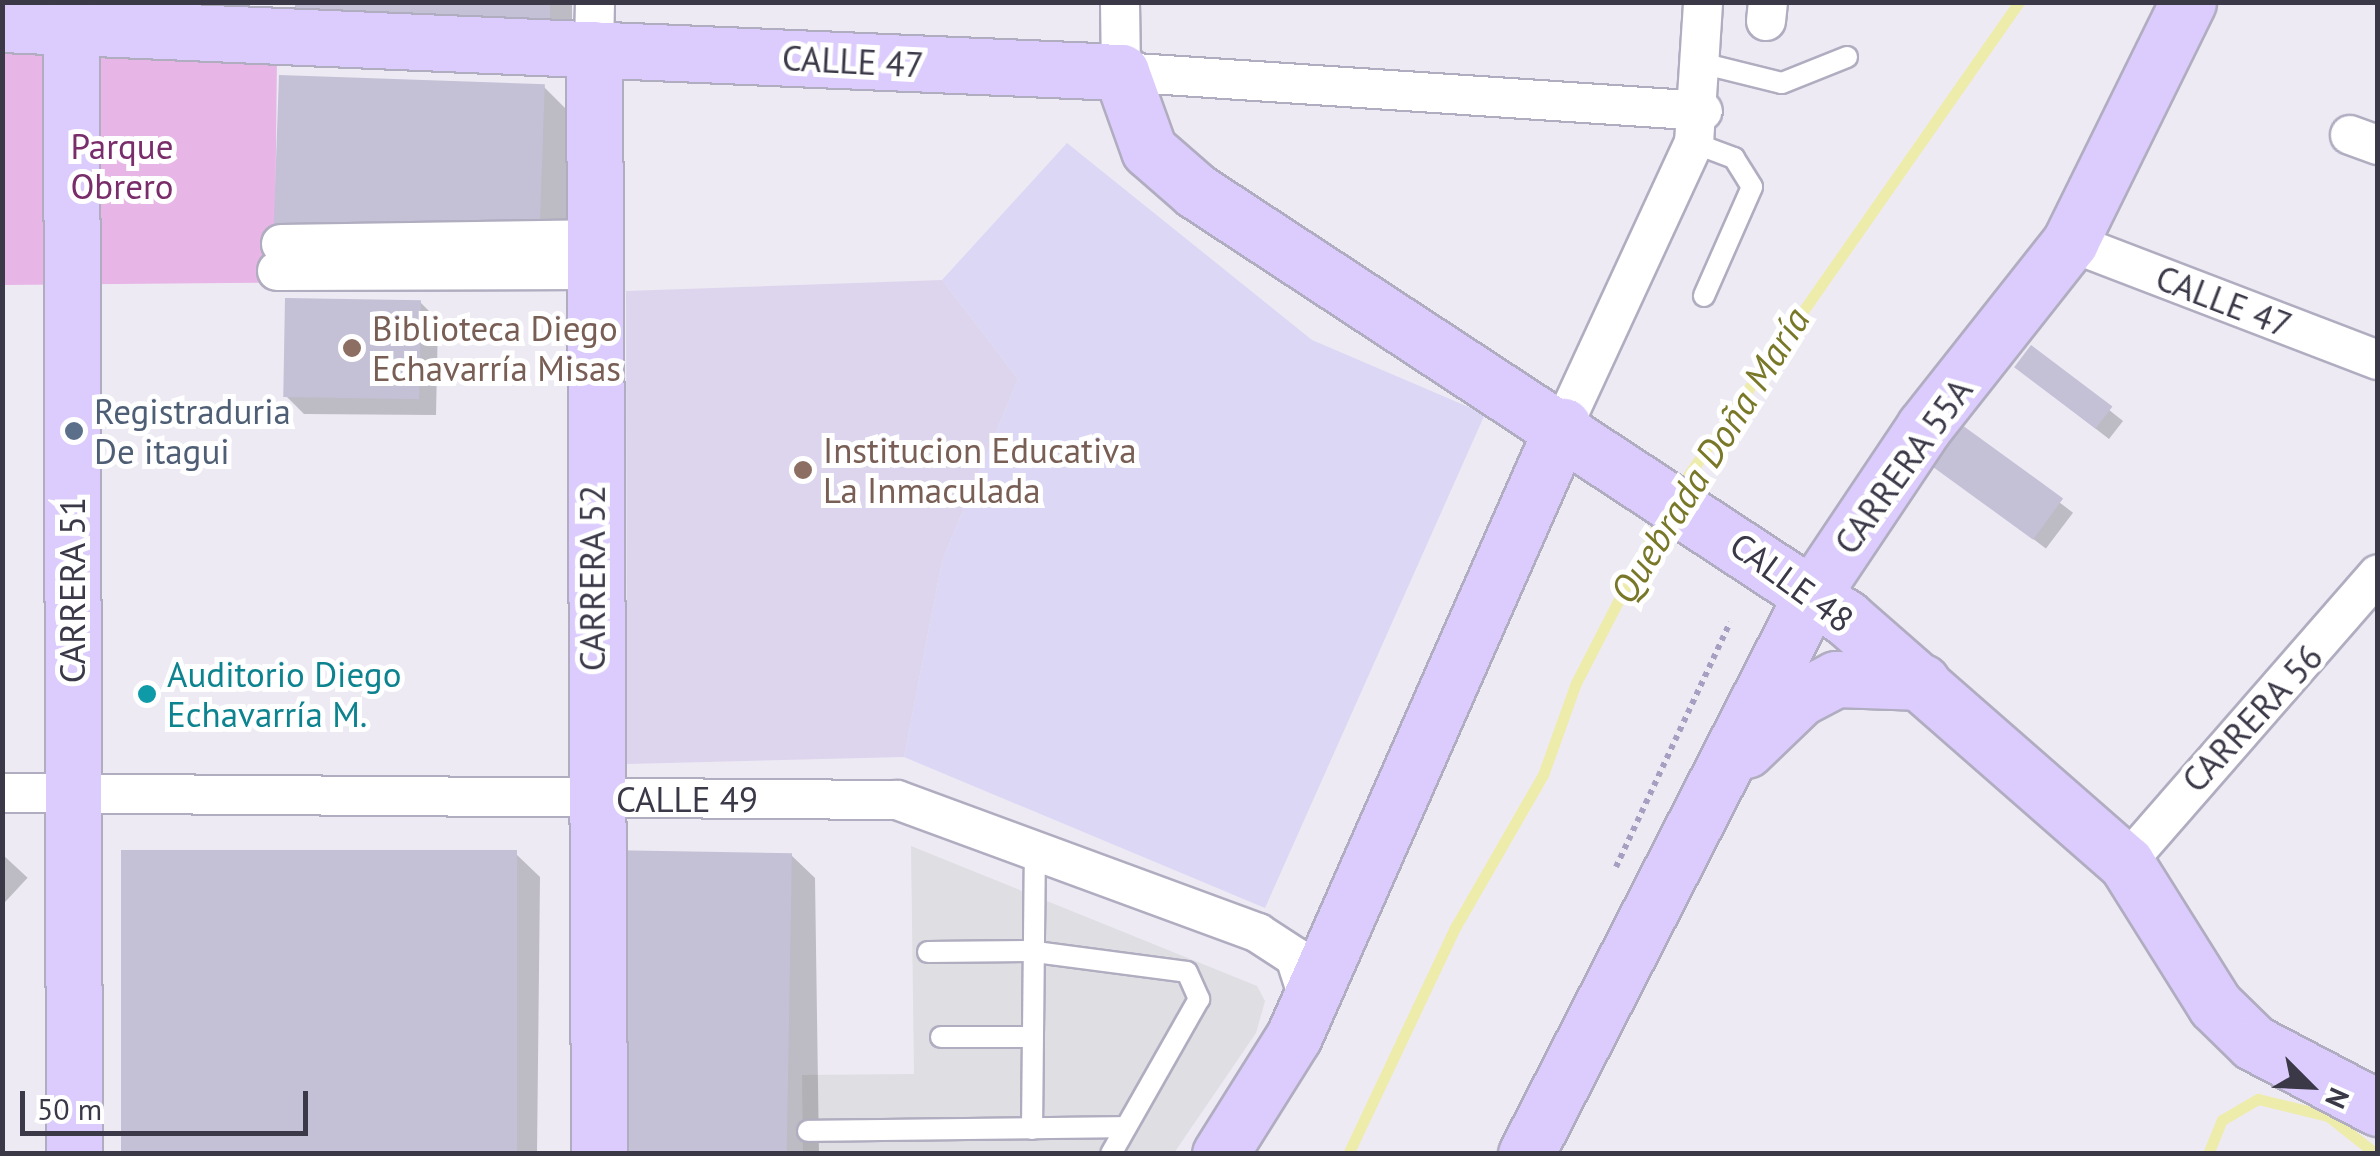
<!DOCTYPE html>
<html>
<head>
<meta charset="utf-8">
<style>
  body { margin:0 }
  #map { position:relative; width:2380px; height:1156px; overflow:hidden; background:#edeaf4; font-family:"PT Sans",sans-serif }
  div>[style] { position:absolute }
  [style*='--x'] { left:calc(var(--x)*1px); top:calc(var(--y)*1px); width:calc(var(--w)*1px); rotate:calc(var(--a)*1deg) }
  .commercial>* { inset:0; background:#dbd7f5 }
  .education>* { inset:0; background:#dcd5ed }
  .green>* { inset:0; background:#e7b5e6 }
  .parking>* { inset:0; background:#dfdee3 }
  .shadow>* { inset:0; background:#0003; transform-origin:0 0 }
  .stream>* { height:11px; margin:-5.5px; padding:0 5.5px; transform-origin:5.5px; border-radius:5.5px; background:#eeecaa }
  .building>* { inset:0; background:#c4c0d6; transform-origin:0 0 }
  .path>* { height:6px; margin-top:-3px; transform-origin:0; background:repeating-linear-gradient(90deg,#a69fc1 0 5px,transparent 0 10px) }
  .roads { filter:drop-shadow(2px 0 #b1adc0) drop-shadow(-2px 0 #b1adc0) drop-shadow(0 2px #b1adc0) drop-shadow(0 -2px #b1adc0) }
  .lane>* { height:20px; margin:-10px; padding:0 10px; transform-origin:10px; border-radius:10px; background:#fff }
  .street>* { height:38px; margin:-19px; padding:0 19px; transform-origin:19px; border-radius:19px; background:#fff }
  .secondary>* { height:55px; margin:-27.5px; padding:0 27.5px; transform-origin:27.5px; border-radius:27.5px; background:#dcccfd }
  .dots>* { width:28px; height:28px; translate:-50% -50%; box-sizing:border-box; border:5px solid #fff; border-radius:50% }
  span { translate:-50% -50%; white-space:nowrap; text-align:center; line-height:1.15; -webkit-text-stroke:10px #fff; paint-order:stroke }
  .street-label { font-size:35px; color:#3b3848 }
  .park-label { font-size:35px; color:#792d6b }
  .education-label { font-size:35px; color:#785e54 }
  .left { translate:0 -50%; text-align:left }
  .service-label { font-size:35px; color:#4e5e75 }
  .culture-label { font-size:35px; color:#0d838f }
  .water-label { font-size:38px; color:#797828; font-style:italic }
  .frame { position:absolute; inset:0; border:5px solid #3b3848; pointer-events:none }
  .north { position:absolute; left:2260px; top:1036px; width:100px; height:100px; -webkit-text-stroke:8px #fff; paint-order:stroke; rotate:114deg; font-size:28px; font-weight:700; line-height:40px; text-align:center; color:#3b3848 }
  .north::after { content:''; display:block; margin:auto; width:35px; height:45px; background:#3b3848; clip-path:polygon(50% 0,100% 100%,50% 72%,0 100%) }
  .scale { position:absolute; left:20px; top:1091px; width:288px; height:45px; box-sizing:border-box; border:5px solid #3b3848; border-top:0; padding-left:12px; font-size:30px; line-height:35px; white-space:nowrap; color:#3b3848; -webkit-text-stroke:8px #fff; paint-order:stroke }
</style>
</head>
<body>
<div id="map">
  <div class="commercial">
    <i style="clip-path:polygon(1067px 143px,1312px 340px,1485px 414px,1265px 908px,904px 757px,942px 561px,1018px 379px,942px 280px)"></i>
  </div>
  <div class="education">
    <i style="clip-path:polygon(942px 280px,1018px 379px,942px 561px,904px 757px,627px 764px,626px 291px)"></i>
  </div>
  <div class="green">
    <i style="clip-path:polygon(2px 43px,277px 53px,275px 241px,582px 280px,3px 285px)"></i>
  </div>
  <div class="parking">
    <i style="clip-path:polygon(911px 846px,1257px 986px,1265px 1001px,1256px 1033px,1174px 1153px,803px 1153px,802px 1075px,914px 1074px)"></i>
  </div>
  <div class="shadow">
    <i style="clip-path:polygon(297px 2px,572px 2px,572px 43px)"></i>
    <i style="clip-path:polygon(544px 87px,567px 110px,567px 255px,300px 264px)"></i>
    <i style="clip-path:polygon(420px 302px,438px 320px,436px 415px,304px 414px,286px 396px)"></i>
    <i style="clip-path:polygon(2031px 348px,2123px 421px,2109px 439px,2030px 378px)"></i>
    <i style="left:1962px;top:429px;width:139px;height:45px;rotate:37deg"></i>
    <i style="left:2px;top:854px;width:35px;height:300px;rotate:43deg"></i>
    <i style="clip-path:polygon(516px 854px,540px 877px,537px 1154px,121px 1154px)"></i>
    <i style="clip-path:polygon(791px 855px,815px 878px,819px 1154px,617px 1154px)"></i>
  </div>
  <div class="stream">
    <i style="--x:1678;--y:490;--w:595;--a:-55.06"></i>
    <i style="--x:1348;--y:1154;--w:252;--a:-64.7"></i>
    <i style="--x:1456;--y:926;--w:174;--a:-60.1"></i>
    <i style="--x:1543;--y:775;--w:98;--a:-70.3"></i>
    <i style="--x:1576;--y:683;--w:190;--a:-62.8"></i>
    <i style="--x:2208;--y:1154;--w:37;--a:-68"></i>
    <i style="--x:2222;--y:1120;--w:42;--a:-30.3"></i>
    <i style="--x:2258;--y:1099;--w:72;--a:13.7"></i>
    <i style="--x:2328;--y:1116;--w:61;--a:38.4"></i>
  </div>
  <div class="building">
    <i style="clip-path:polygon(295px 2px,550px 2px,550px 20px,295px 24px)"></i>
    <i style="left:279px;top:75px;width:266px;height:167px;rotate:2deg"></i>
    <i style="left:285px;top:298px;width:136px;height:99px;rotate:1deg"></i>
    <i style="left:2031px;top:345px;width:102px;height:28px;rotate:37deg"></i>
    <i style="left:1962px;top:425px;width:125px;height:51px;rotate:36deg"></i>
    <i style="left:121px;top:850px;width:396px;height:304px"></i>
    <i style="left:604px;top:850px;width:188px;height:304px;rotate:1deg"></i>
  </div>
  <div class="path">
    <i style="--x:1616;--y:867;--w:270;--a:-65"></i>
  </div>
  <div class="roads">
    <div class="lane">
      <i style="--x:1705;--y:64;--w:79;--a:13.9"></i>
      <i style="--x:1782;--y:83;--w:70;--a:-21.8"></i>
      <i style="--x:1694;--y:143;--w:43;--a:20.6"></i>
      <i style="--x:1734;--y:158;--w:34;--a:58"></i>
      <i style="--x:1752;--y:187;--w:119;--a:113.8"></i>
      <i style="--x:928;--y:952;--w:100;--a:-0.6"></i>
      <i style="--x:1028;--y:951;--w:160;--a:7.5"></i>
      <i style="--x:1187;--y:972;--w:30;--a:66"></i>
      <i style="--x:1199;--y:999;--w:178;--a:119.6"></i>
      <i style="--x:941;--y:1037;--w:91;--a:0"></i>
      <i style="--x:1032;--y:1129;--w:277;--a:-89.4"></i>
      <i style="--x:808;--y:1131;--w:317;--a:-0.7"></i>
    </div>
    <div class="street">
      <i style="--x:1120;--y:2;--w:70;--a:89.2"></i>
      <i style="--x:1121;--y:72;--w:583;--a:3.83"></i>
      <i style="--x:1766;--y:21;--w:19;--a:-84"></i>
      <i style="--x:594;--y:49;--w:47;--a:-88.8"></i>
      <i style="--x:2350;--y:135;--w:30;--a:20"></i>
      <i style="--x:2070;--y:242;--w:330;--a:21"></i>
      <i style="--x:281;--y:244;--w:310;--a:-0.9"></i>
      <i style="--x:277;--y:271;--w:315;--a:-0.2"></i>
      <i style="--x:1563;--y:426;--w:312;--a:-65.2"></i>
      <i style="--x:1694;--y:143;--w:141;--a:-86.3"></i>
      <i style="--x:2;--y:793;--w:895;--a:0.45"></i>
      <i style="--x:897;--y:800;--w:385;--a:20.2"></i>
      <i style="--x:1258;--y:933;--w:44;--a:33"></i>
      <i style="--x:1295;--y:957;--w:45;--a:72"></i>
      <i style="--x:2126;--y:863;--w:383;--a:-48.9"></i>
    </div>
    <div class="secondary">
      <i style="--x:2;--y:24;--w:1120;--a:2.46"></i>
      <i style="--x:1121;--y:72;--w:83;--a:70.3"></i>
      <i style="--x:1149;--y:150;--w:62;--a:41.1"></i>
      <i style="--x:1196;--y:191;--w:778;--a:33.3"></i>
      <i style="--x:1846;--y:618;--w:372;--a:41.2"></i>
      <i style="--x:2126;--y:863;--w:168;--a:57.9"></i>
      <i style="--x:2215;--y:1005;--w:54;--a:44.3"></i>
      <i style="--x:2254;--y:1043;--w:140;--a:27.7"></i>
      <i style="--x:71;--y:26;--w:1128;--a:89.85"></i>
      <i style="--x:594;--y:49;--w:1105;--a:89.74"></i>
      <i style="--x:1746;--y:750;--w:75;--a:-43.9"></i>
      <i style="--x:1800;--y:698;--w:41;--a:-27.8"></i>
      <i style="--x:1836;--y:679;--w:86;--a:2"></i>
      <i style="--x:1220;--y:1154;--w:139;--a:-57.9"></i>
      <i style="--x:1294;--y:1036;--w:667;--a:-66.2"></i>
      <i style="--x:1526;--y:1154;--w:630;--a:-62.91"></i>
      <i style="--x:1813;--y:593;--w:200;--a:-56.2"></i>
      <i style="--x:1924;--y:427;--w:236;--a:-51.7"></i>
      <i style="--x:2070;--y:242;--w:267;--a:-63.8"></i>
    </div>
  </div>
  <div class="dots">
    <i style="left:352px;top:348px;background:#8d6e63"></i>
    <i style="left:74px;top:431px;background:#5c6f8a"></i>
    <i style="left:803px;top:470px;background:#8d6e63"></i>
    <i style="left:147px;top:694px;background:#0f9aa8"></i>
  </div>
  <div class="street-label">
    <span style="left:853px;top:61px;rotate:3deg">CALLE 47</span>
    <span style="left:2224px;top:301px;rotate:21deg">CALLE 47</span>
    <span style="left:1903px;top:466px;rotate:-54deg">CARRERA 55A</span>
    <span style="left:592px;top:578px;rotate:-90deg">CARRERA 52</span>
    <span style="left:1792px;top:582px;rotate:36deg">CALLE 48</span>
    <span style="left:72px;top:590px;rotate:-90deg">CARRERA 51</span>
    <span style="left:2252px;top:718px;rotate:-47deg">CARRERA 56</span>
    <span style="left:687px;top:799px">CALLE 49</span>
  </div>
  <div class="park-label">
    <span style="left:122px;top:166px">Parque<br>Obrero</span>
  </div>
  <div class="education-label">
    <span class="left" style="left:372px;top:348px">Biblioteca Diego<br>Echavarría Misas</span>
    <span class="left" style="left:823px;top:470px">Institucion Educativa<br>La Inmaculada</span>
  </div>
  <div class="service-label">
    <span class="left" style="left:94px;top:431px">Registraduria<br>De itagui</span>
  </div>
  <div class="culture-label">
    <span class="left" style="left:167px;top:694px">Auditorio Diego<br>Echavarría M.</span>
  </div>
  <div class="water-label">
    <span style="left:1709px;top:455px;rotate:-58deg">Quebrada Doña María</span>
  </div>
  <div class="frame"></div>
  <div class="north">N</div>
  <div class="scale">50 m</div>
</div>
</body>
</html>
